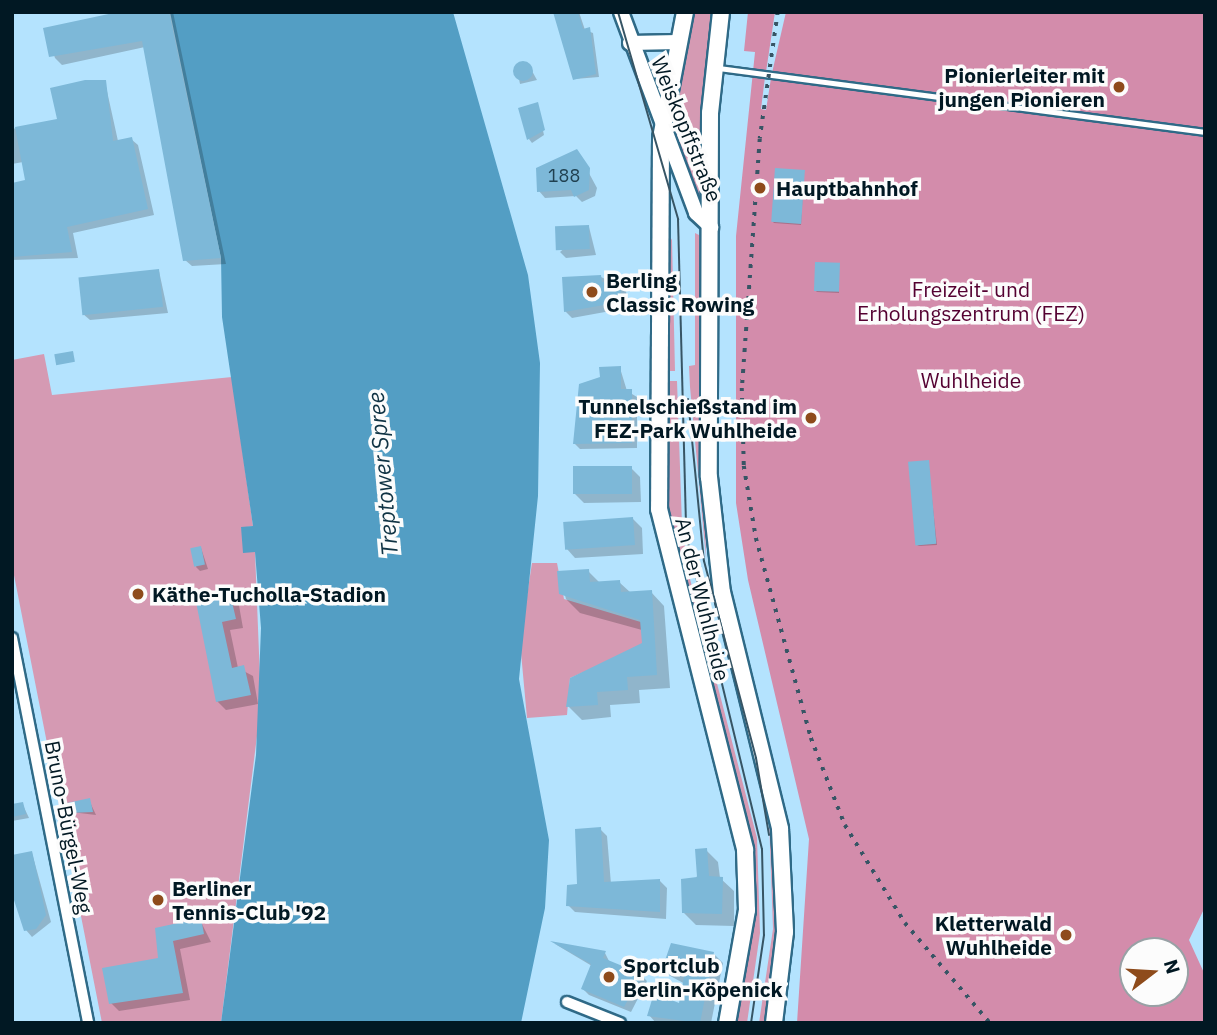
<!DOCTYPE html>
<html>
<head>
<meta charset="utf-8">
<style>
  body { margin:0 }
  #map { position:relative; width:1217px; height:1035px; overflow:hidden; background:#b4e3fe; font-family:"IBM Plex Sans",sans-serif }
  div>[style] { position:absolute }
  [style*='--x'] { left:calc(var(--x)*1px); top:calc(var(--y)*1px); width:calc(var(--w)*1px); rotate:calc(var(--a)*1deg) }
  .green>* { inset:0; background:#d59ab3 }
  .forest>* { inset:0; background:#d38cab }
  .water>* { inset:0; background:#539ec4 }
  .shadow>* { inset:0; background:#0003 }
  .building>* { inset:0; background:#7db8d8; transform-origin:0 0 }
  .round { border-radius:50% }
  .roads { filter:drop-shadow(2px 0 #2f6a87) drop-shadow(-2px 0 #2f6a87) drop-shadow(0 2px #2f6a87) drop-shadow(0 -2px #2f6a87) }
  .service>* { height:5px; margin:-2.5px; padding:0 2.5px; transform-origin:2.5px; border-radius:2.5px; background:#fff }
  .minor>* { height:10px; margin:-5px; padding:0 5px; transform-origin:5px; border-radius:5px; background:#fff }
  .tertiary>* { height:14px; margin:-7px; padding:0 7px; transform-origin:7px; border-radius:7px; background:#fff }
  .secondary>* { height:16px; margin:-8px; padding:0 8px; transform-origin:8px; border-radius:8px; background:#fff }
  .tram>* { height:2px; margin:-1px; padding:0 1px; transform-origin:1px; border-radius:1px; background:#375565 }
  .rail>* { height:3.5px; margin-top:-1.75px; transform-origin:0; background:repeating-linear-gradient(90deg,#375565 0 3.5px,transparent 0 10.5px) }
  .dots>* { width:19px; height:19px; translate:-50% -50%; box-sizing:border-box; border:4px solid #fcfcfc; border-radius:50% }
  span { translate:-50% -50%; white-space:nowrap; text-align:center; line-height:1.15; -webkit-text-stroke:7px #fcfcfc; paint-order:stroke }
  .number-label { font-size:18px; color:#204050 }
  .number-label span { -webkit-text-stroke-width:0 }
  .poi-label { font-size:21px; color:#011823; font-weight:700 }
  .right { translate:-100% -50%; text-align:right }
  .left { translate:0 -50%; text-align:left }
  .street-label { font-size:21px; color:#011823 }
  .park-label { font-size:21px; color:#540031 }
  .water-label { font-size:23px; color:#103344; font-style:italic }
  .frame { position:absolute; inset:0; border:14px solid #011823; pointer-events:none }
  .north { position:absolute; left:1119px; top:937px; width:70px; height:70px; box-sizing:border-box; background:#fcfcfc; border:2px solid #98a1a5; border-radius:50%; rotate:73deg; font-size:19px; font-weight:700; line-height:28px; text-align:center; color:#011823 }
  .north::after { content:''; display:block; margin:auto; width:24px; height:32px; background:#8e4b1b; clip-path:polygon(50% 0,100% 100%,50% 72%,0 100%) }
</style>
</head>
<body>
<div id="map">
  <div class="green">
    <i style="clip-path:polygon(692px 12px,714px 12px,701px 199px,670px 123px)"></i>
    <i style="clip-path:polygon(667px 233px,672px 240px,675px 371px,667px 371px)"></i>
    <i style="clip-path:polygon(695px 233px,699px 235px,706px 558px,690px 387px,689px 366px,695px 365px)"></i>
    <i style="clip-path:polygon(44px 354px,52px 395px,232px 377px,253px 526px,241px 528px,255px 552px,261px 704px,221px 1023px,102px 1023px,12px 565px,12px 360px)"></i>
    <i style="clip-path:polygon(668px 381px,677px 381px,682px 525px,690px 579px,757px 838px,760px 933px,747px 1023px,734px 1023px,754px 918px,751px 836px,672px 550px,666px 510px)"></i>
    <i style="clip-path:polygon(532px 563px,557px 563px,564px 599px,654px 626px,641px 647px,570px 678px,567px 715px,527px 718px,520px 642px)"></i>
    <i style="clip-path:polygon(720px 617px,758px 749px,776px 848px,779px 925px,768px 1023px,759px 1023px,773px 929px,769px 819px)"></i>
  </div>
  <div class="forest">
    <i style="clip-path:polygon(evenodd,748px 12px,775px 12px,766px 72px,755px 71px,765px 77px,761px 109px,766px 110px,771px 78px,1205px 135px,1205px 907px,1189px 940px,1205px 975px,1205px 1023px,797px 1023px,809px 839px,748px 580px,736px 503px,736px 236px,755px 52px,744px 51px,748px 12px,1133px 951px,1175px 951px,1175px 993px,1133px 993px,1133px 951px)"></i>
    <i style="clip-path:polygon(786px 12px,1205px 12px,1205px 129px,772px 73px)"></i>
  </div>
  <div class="water">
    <i style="clip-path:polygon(170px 12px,453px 12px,528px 275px,540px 363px,538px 496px,519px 679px,549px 840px,545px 908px,521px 1023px,221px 1023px,256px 755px,261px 628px,255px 552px,243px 553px,241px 527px,253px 526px,222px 317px,221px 258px)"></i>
  </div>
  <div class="shadow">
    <i style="clip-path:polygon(126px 12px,173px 12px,226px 264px,192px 266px,185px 260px,145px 47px,62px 65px,55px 58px,45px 29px)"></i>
    <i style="clip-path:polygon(554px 12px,579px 12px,585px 30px,593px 33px,599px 77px,575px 79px)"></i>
    <i style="clip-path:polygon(527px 62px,537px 80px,520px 84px,516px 65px)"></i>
    <i style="clip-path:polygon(105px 82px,118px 141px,131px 139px,138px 145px,154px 215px,73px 233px,78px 258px,12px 260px,12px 185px,27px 182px,23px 162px,12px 164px,12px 129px,59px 120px)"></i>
    <i style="clip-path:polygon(537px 104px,544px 135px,532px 143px,529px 139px)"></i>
    <i style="clip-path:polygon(577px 151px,597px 188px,595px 196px,582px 202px,576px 196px,545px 198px,539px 191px)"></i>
    <i style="clip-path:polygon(804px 172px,801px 225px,774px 223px,773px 222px)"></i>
    <i style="clip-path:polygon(589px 227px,596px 255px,566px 258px,560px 252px)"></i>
    <i style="clip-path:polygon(839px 265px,839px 293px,817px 292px,815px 290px)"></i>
    <i style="clip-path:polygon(159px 271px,168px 313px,90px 320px,83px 314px)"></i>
    <i style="clip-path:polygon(601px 277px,626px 289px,627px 308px,572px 318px,565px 311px)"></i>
    <i style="clip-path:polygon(620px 368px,627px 391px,637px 397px,637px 448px,580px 449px,574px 443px,601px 379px)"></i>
    <i style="clip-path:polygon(928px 462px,937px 545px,919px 546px,917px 545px)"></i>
    <i style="clip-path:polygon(631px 468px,640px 477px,641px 502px,584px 503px,575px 494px)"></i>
    <i style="clip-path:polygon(633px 519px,642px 528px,643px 554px,575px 558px,567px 549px)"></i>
    <i style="clip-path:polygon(201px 548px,208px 569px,200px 571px,196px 567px)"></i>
    <i style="clip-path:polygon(588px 571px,600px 583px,619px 582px,631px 593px,651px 592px,664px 606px,670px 688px,639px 690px,640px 703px,610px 705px,611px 717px,582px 720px,568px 706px,643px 648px,642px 630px,580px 613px,566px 599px,559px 573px)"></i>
    <i style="clip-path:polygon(229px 591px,238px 600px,243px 628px,230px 630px,238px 668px,253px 676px,258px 704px,226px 710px,217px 701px,197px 598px)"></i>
    <i style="clip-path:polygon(89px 800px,96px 815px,71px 812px)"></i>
    <i style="clip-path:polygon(22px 803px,29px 818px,12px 821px,12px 806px)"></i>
    <i style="clip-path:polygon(600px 829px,607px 836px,611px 884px,660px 881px,667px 888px,666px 919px,575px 912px,568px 905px)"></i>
    <i style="clip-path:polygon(706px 850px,718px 862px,720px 878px,734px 891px,734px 926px,696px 925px,684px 913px)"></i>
    <i style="clip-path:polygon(32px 853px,51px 922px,32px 937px,26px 930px)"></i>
    <i style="clip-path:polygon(200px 920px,211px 942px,180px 949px,190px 1000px,119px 1011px,111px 1003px,159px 959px,157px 930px)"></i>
    <i style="clip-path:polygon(555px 944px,605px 953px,610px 963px,641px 975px,647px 981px,631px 1012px,589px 995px,583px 989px,592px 966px)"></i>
    <i style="clip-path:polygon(714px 954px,723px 963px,711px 1023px,656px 1023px,649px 1015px,680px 1005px,685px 984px,663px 972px)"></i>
  </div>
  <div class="building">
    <i style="clip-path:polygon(118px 12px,169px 12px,221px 258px,183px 261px,142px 41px,49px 57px,43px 28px)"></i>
    <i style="clip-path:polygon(553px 12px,578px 12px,583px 29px,590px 27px,596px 74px,573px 80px)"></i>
    <i class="round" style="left:513px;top:61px;width:20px;height:20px"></i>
    <i style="clip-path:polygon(85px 80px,106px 80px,113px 141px,132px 137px,148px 209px,67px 227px,72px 252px,12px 257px,12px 183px,25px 180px,15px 127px,57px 119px,50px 88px)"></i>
    <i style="clip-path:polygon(538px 102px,545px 130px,527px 140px,518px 108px)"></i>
    <i style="clip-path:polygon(577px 149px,590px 168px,589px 190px,574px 197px,571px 190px,537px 192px,536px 168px)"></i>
    <i style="left:775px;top:168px;width:30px;height:54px;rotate:4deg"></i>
    <i style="left:589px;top:225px;width:24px;height:34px;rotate:88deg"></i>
    <i style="left:815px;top:262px;width:25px;height:29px;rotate:2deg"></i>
    <i style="left:159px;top:269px;width:38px;height:81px;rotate:84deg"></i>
    <i style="clip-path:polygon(601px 275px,602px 282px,620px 281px,621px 302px,564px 312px,562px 277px)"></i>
    <i style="left:73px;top:351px;width:11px;height:19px;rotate:80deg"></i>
    <i style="clip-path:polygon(621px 366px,621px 389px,632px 389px,632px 443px,573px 444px,579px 384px,600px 377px,599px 367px)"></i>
    <i style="left:929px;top:460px;width:84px;height:21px;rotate:85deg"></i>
    <i style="left:632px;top:466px;width:28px;height:59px;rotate:90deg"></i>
    <i style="left:633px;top:517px;width:28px;height:70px;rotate:86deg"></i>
    <i style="left:201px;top:546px;width:19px;height:11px;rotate:78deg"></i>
    <i style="clip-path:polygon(589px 569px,590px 582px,620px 580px,621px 592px,652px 590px,657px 675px,627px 677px,628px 690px,597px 692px,598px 705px,566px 707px,570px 678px,642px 643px,640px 620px,559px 594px,557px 571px)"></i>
    <i style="clip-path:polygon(229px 589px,236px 619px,222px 622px,232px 668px,244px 665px,251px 695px,216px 702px,195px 597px)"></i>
    <i style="clip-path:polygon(90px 798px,93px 812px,69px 813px,67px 803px)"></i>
    <i style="clip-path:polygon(23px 802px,26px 814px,12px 817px,12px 804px)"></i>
    <i style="clip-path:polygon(601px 827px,604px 882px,660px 879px,660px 912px,566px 906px,567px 885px,577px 884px,575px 829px)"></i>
    <i style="clip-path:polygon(707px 848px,709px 876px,723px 877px,722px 914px,682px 913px,681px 879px,697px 877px,695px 849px)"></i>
    <i style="clip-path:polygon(32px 851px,46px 915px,36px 929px,24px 931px,12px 894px,12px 855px)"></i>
    <i style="clip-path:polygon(201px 918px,204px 934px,173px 941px,183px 993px,109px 1004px,102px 968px,158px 958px,155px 928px)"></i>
    <i style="clip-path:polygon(550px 941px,606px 951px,603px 958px,642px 974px,624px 1007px,581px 989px,591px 964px)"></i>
    <i style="clip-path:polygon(671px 943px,714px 952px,700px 1023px,647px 1016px,654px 993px,679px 1003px,684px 977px,661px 972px)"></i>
  </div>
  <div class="roads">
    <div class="service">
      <i style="--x:719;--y:68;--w:490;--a:7.5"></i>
    </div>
    <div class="minor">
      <i style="--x:12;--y:638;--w:392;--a:78.8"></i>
      <i style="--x:567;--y:1002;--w:57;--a:21.6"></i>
    </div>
    <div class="tertiary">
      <i style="--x:621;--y:12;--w:215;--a:69.5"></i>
      <i style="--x:696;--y:213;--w:21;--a:43"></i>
      <i style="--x:630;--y:43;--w:48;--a:-1.2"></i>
    </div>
    <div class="secondary">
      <i style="--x:685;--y:12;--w:128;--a:100.8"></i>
      <i style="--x:661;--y:138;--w:371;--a:90.3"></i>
      <i style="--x:659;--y:509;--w:352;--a:75.8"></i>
      <i style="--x:745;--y:850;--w:60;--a:88.1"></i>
      <i style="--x:747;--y:910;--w:115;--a:100"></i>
      <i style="--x:721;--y:12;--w:102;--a:96.2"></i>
      <i style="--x:710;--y:113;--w:364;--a:90.2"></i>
      <i style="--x:709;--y:477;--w:116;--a:83.6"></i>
      <i style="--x:722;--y:592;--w:244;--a:76.2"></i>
      <i style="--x:780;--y:829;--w:103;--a:87.2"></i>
      <i style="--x:785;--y:932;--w:92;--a:96.9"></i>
    </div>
  </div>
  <div class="tram">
    <i style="--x:618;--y:12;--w:216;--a:73.8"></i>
    <i style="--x:678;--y:219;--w:316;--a:88.5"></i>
    <i style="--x:686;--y:535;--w:323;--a:76.4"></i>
    <i style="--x:762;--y:849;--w:86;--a:88.7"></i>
    <i style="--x:764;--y:935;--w:89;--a:98.4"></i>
    <i style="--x:688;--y:399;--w:163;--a:84.4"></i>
    <i style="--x:704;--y:561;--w:204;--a:75.2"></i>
    <i style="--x:756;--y:758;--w:78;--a:80.4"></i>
  </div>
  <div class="rail">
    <i style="--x:778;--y:12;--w:128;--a:98.1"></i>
    <i style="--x:760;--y:139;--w:250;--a:94.1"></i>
    <i style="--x:742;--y:388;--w:78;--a:88.5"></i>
    <i style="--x:744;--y:466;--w:73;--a:80.5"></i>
    <i style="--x:756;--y:538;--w:207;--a:74.6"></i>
    <i style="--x:811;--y:738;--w:93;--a:68.7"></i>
    <i style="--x:845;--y:825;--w:115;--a:58.5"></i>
    <i style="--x:905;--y:923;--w:131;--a:49.6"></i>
  </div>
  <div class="dots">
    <i style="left:1119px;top:87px;background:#8e4b1b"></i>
    <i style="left:760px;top:188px;background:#8e4b1b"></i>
    <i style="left:592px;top:292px;background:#8e4b1b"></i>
    <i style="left:811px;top:418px;background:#8e4b1b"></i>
    <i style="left:138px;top:594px;background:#8e4b1b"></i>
    <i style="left:158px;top:900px;background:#8e4b1b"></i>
    <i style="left:1066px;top:935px;background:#8e4b1b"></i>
    <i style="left:609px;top:977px;background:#8e4b1b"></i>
  </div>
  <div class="number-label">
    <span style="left:564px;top:176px">188</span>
  </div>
  <div class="poi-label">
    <span class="right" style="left:1105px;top:87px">Pionierleiter mit<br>jungen Pionieren</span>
    <span class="left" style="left:776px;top:188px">Hauptbahnhof</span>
    <span class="left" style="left:606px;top:292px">Berling<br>Classic Rowing</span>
    <span class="right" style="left:797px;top:418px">Tunnelschießstand im<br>FEZ-Park Wuhlheide</span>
    <span class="left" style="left:152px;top:594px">Käthe-Tucholla-Stadion</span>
    <span class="left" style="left:172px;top:900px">Berliner<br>Tennis-Club '92</span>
    <span class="right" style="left:1052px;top:935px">Kletterwald<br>Wuhlheide</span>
    <span class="left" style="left:623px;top:977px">Sportclub<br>Berlin-Köpenick</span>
  </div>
  <div class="street-label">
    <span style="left:687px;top:129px;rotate:68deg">Weiskopffstraße</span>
    <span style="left:703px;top:599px;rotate:76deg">An der Wuhlheide</span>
    <span style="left:69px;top:827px;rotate:79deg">Bruno-Bürgel-Weg</span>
  </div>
  <div class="park-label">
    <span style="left:971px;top:301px">Freizeit- und<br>Erholungszentrum (FEZ)</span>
    <span style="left:971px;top:380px">Wuhlheide</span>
  </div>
  <div class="water-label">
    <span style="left:382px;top:474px;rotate:-95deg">Treptower Spree</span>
  </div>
  <div class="frame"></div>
  <div class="north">N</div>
</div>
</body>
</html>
